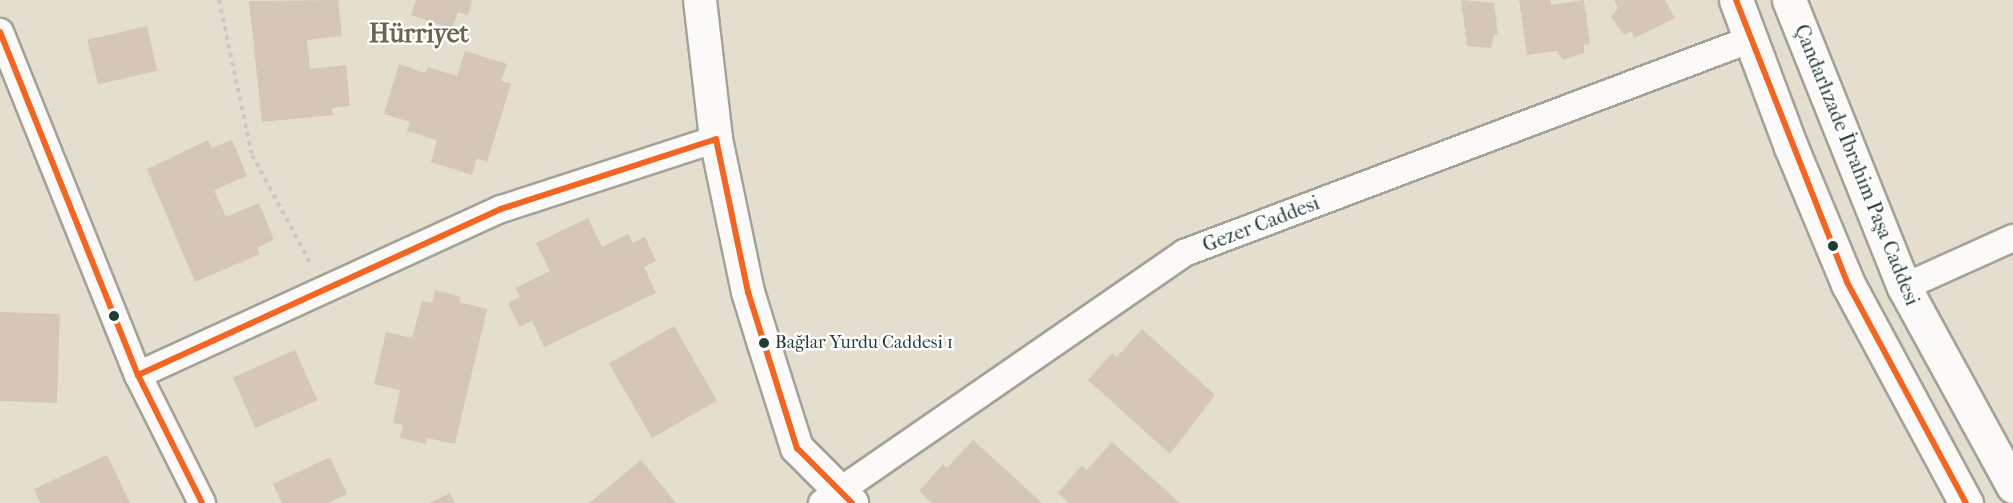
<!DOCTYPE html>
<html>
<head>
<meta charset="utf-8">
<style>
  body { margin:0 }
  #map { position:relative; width:2013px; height:503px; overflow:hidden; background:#e4dece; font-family:"IM FELL French Canon",serif }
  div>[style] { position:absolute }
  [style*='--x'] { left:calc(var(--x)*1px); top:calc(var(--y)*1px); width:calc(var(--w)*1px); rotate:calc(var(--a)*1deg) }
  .building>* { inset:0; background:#d6c6b7; transform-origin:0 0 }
  .path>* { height:4px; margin-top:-2px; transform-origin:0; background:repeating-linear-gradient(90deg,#c9cac6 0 4.5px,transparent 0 9px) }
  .roads { filter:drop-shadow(2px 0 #a2a298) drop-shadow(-2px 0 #a2a298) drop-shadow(0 2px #a2a298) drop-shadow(0 -2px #a2a298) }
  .minor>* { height:26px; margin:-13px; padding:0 13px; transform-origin:13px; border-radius:13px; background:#fbfaf8 }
  .tertiary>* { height:32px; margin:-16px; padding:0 16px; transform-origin:16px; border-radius:16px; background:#fbfaf8 }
  .secondary>* { height:33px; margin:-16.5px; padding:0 16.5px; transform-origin:16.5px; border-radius:16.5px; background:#fbfaf8 }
  .bus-1>* { height:6px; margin:-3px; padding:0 3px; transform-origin:3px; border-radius:3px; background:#f26522 }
  .dots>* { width:16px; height:16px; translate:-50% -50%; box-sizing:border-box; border:3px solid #fff; border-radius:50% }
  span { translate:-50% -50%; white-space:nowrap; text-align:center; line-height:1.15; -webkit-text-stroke:5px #fff; paint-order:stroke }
  .bus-label { font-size:18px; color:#1f3d34 }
  .left { translate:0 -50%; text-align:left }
  .street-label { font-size:20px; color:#1f3d34 }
  .district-label { font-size:26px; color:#6b644f; font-weight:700 }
</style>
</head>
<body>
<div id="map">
  <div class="building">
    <i style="clip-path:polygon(338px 0,342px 36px,307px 40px,310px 69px,346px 65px,350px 106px,332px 108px,333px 115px,262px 122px,249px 1px)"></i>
    <i style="clip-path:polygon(416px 0,472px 0,468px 15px,458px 12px,452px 29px,411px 15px)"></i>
    <i style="clip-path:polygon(1461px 0,1494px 3px,1498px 35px,1494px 35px,1491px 48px,1467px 46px)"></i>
    <i style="clip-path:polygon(1519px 0,1551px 0,1551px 5px,1584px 0,1590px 44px,1584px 45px,1584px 53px,1563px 60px,1557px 51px,1527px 55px)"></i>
    <i style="clip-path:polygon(1614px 0,1665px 0,1675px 18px,1634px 38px,1632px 31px,1624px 35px,1611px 17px,1618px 8px)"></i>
    <i style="left:147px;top:26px;width:46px;height:61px;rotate:77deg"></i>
    <i style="clip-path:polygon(465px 51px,507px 64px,501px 81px,511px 84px,487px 162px,477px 158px,472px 175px,431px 162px,437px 140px,407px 131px,410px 122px,384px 114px,399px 64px,425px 73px,428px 67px,457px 76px)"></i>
    <i style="clip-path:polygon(208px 140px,212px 148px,232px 140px,247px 176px,214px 190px,226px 217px,259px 203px,274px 240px,257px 248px,260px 254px,195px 282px,147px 169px)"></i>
    <i style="clip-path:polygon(588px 218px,602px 247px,628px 234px,633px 243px,645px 237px,656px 261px,644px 267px,656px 293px,544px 347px,532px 321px,520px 327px,508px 303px,520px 297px,515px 288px,550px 271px,536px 243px)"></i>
    <i style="clip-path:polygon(435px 290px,461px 297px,459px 302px,487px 309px,455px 444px,427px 438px,426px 444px,400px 438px,403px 425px,393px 423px,400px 390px,374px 384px,386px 332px,412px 338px,422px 301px,432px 303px)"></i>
    <i style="left:0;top:312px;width:60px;height:89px;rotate:2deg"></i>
    <i style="left:674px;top:326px;width:86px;height:75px;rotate:60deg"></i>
    <i style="clip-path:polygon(1142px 329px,1215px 395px,1170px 454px,1088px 380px,1112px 353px,1117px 357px)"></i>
    <i style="left:295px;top:350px;width:55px;height:68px;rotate:66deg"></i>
    <i style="clip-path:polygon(973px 440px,1042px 503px,932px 503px,919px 491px,943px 464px,947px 468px)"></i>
    <i style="clip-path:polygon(1112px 442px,1180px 503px,1069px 503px,1058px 493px,1082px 465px,1087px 470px)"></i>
    <i style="clip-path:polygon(107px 455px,130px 503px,40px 503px,34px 489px)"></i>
    <i style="clip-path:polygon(330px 457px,347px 494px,328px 503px,282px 503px,273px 484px)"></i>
    <i style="clip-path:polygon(641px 460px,676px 503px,589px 503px)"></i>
    <i style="clip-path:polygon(450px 493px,455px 503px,429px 503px)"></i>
  </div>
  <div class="path">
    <i style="--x:219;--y:0;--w:158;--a:78"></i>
    <i style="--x:252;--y:155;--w:126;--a:61.6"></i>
  </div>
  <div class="roads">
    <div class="minor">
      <i style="--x:0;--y:32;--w:370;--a:68.1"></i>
      <i style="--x:138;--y:375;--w:143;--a:63.4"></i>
      <i style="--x:1904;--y:287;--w:120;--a:-24.2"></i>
      <i style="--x:138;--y:375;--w:399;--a:-24.6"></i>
      <i style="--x:501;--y:209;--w:226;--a:-18"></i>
      <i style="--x:822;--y:503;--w:440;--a:-34.6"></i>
      <i style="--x:1184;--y:253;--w:604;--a:-20.66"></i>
    </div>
    <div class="tertiary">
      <i style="--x:700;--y:0;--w:140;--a:83.4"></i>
      <i style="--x:716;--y:139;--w:156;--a:78.2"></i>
      <i style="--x:748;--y:292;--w:54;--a:72.9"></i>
      <i style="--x:764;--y:344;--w:109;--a:72.4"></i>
      <i style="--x:797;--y:448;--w:78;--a:45"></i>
    </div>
    <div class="secondary">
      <i style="--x:1736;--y:0;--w:157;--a:69.5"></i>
      <i style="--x:1791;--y:147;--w:148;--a:67.4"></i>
      <i style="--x:1848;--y:284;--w:249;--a:61.7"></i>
      <i style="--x:1789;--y:0;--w:309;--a:68.2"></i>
      <i style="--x:1904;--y:287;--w:227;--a:61.3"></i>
    </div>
  </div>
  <div class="bus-1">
    <i style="--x:1736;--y:0;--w:305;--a:68.5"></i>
    <i style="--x:1848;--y:284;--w:249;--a:61.7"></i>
    <i style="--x:0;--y:32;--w:370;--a:68.1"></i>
    <i style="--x:138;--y:375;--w:143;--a:63.4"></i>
    <i style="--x:138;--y:375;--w:399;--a:-24.6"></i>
    <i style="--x:501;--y:209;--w:226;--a:-18"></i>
    <i style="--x:716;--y:139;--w:156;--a:78.2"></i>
    <i style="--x:748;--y:292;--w:164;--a:72.6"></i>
    <i style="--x:797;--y:448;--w:78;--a:45"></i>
  </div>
  <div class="dots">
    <i style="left:1833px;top:246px;background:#1f3d34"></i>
    <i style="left:114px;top:316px;background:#1f3d34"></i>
    <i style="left:764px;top:343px;background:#1f3d34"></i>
  </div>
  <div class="bus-label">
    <span class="left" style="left:775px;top:343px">Bağlar Yurdu Caddesi 1</span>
  </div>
  <div class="street-label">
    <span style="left:1857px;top:165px;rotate:68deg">Çandarlızade İbrahim Paşa Caddesi</span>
    <span style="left:1261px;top:224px;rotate:-21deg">Gezer Caddesi</span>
  </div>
  <div class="district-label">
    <span style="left:419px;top:34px">Hürriyet</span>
  </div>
</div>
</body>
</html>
